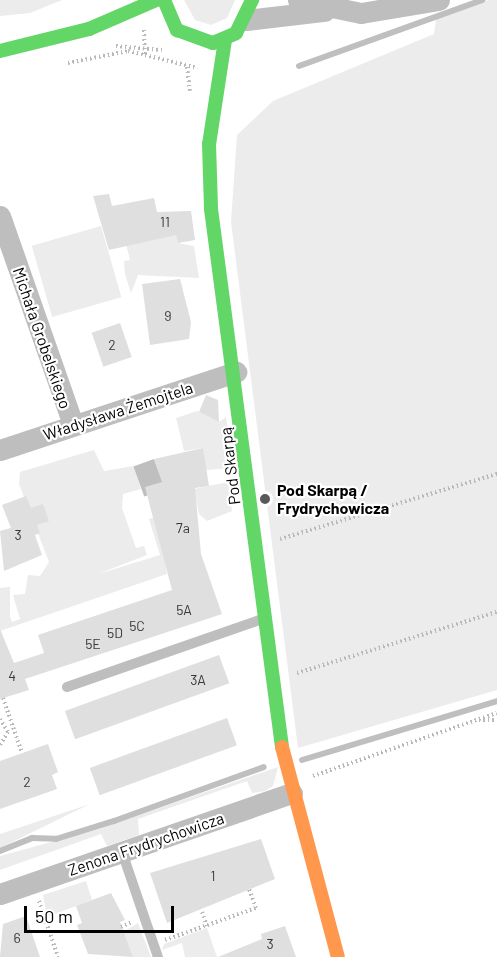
<!DOCTYPE html>
<html>
<head>
<meta charset="utf-8">
<style>
  body { margin:0 }
  #map { position:relative; width:497px; height:957px; overflow:hidden; background:#fff; font-family:Barlow,sans-serif }
  div>[style] { position:absolute }
  [style*='--x'] { left:calc(var(--x)*1px); top:calc(var(--y)*1px); width:calc(var(--w)*1px); rotate:calc(var(--a)*1deg) }
  .green>* { inset:0; background:#ececec; transform-origin:0 0 }
  .water>* { inset:0; background:#bfbfbf; transform-origin:0 0 }
  .stream>* { height:6px; margin:-3px; padding:0 3px; transform-origin:3px; border-radius:3px; background:#bfbfbf }
  .building>* { inset:0; background:#dfdfdf; transform-origin:0 0 }
  .path>* { height:4px; margin-top:-2px; transform-origin:0; background:repeating-linear-gradient(90deg,#b9b9b9 0 1.5px,transparent 0 4.5px) }
  .lane>* { height:10px; margin:-5px; padding:0 5px; transform-origin:5px; border-radius:5px; background:#bebebe }
  .street>* { height:21px; margin:-10.5px; padding:0 10.5px; transform-origin:10.5px; border-radius:10.5px; background:#bebebe }
  .fast>* { height:14px; margin:-7px; padding:0 7px; transform-origin:7px; border-radius:7px; background:#63d668 }
  .slow>* { height:14px; margin:-7px; padding:0 7px; transform-origin:7px; border-radius:7px; background:#ff974d }
  .dots>* { width:16px; height:16px; translate:-50% -50%; box-sizing:border-box; border:3px solid #fff; border-radius:50% }
  span { translate:-50% -50%; white-space:nowrap; text-align:center; line-height:1.15; -webkit-text-stroke:4.5px #fff; paint-order:stroke }
  .number-label { font-size:14px; color:#383838 }
  .number-label span { -webkit-text-stroke-width:0 }
  .street-label { font-size:16px; color:#000 }
  .poi-label { font-size:16px; color:#000; font-weight:700 }
  .left { translate:0 -50%; text-align:left }
  .scale { position:absolute; left:24px; top:906px; width:150px; height:27px; box-sizing:border-box; border:3px solid #000; border-top:0; padding-left:8px; font-size:18px; line-height:21px; white-space:nowrap; color:#000; -webkit-text-stroke:4px #fff; paint-order:stroke }
</style>
</head>
<body>
<div id="map">
  <div class="green">
    <i style="clip-path:polygon(0 0,62px 0,30px 13px,0 16px)"></i>
    <i style="clip-path:polygon(184px 0,235px 0,227px 18px,211px 25px,195px 20px)"></i>
    <i style="clip-path:polygon(489px 0,497px 0,497px 690px,298px 748px,231px 222px,237px 135px,273px 101px,434px 34px,436px 19px)"></i>
    <i style="left:101px;top:226px;width:74px;height:72px;rotate:74deg"></i>
    <i style="clip-path:polygon(176px 233px,178px 243px,194px 246px,199px 278px,138px 275px,131px 293px,125px 274px,124px 261px,130px 260px,126px 244px)"></i>
    <i style="clip-path:polygon(197px 411px,219px 422px,226px 417px,233px 468px,206px 470px,202px 448px,184px 451px,176px 418px)"></i>
    <i style="clip-path:polygon(94px 450px,104px 471px,133px 466px,141px 489px,123px 494px,122px 508px,136px 548px,144px 546px,147px 555px,98px 574px,160px 555px,149px 519px,158px 516px,167px 574px,0 631px,0 588px,10px 587px,10px 616px,12px 622px,20px 619px,13px 595px,25px 594px,28px 575px,40px 576px,49px 562px,19px 484px,20px 472px)"></i>
    <i style="clip-path:polygon(228px 482px,232px 511px,207px 521px,199px 514px,194px 489px)"></i>
    <i style="clip-path:polygon(278px 767px,273px 786px,265px 791px,252px 793px,247px 781px,138px 819px,139px 835px,107px 846px,101px 834px,0 870px,0 856px,99px 829px)"></i>
    <i style="clip-path:polygon(90px 804px,0 848px,0 834px)"></i>
    <i style="clip-path:polygon(86px 881px,92px 900px,47px 917px,43px 895px)"></i>
    <i style="clip-path:polygon(138px 923px,151px 957px,133px 957px,123px 932px)"></i>
    <i style="clip-path:polygon(207px 928px,217px 957px,185px 957px,182px 943px,162px 950px,164px 944px)"></i>
  </div>
  <div class="water">
    <i style="left:154px;top:459px;width:32px;height:22px;rotate:70deg"></i>
  </div>
  <div class="stream">
    <i style="--x:299;--y:66;--w:195;--a:-19.8"></i>
    <i style="--x:302;--y:760;--w:204;--a:-16.8"></i>
    <i style="--x:0;--y:851;--w:35;--a:-22"></i>
    <i style="--x:32;--y:838;--w:24;--a:2"></i>
    <i style="--x:56;--y:839;--w:61;--a:-17.2"></i>
    <i style="--x:114;--y:821;--w:159;--a:-19.8"></i>
  </div>
  <div class="building">
    <i style="clip-path:polygon(109px 194px,112px 206px,154px 198px,157px 212px,191px 211px,195px 240px,178px 243px,176px 235px,109px 250px,93px 196px)"></i>
    <i style="clip-path:polygon(180px 279px,191px 322px,189px 339px,150px 345px,142px 284px)"></i>
    <i style="left:120px;top:323px;width:36px;height:30px;rotate:71deg"></i>
    <i style="clip-path:polygon(206px 395px,218px 400px,219px 422px,199px 412px)"></i>
    <i style="clip-path:polygon(203px 448px,209px 486px,195px 488px,201px 554px,222px 614px,25px 679px,29px 690px,0 699px,0 629px,14px 663px,44px 653px,38px 635px,172px 590px,145px 487px,162px 482px,154px 459px)"></i>
    <i style="clip-path:polygon(26px 496px,31px 508px,43px 504px,49px 521px,37px 525px,40px 533px,35px 535px,42px 555px,4px 571px,0 531px,11px 528px,2px 505px)"></i>
    <i style="left:219px;top:655px;width:30px;height:164px;rotate:70deg"></i>
    <i style="left:227px;top:718px;width:29px;height:146px;rotate:70deg"></i>
    <i style="clip-path:polygon(48px 744px,58px 772px,52px 775px,57px 789px,0 809px,0 761px)"></i>
    <i style="clip-path:polygon(261px 839px,275px 879px,167px 923px,150px 873px)"></i>
    <i style="clip-path:polygon(111px 893px,125px 920px,120px 922px,133px 957px,88px 954px,77px 925px,82px 923px,76px 906px)"></i>
    <i style="clip-path:polygon(26px 916px,40px 957px,0 957px,3px 924px)"></i>
    <i style="clip-path:polygon(285px 926px,296px 957px,218px 957px,262px 939px,261px 934px)"></i>
  </div>
  <div class="path">
    <i style="--x:144;--y:30;--w:25;--a:88"></i>
    <i style="--x:145;--y:55;--w:54;--a:14"></i>
    <i style="--x:116;--y:46;--w:46;--a:5"></i>
    <i style="--x:68;--y:63;--w:61;--a:-11.3"></i>
    <i style="--x:128;--y:51;--w:17;--a:13"></i>
    <i style="--x:187;--y:67;--w:24;--a:83"></i>
    <i style="--x:280;--y:539;--w:227;--a:-16.7"></i>
    <i style="--x:297;--y:673;--w:209;--a:-17"></i>
    <i style="--x:3;--y:698;--w:58;--a:70.9"></i>
    <i style="--x:0;--y:719;--w:15;--a:58"></i>
    <i style="--x:8;--y:732;--w:15;--a:122"></i>
    <i style="--x:479;--y:720;--w:18;--a:0"></i>
    <i style="--x:313;--y:776;--w:194;--a:-18.9"></i>
    <i style="--x:39;--y:901;--w:59;--a:71.3"></i>
    <i style="--x:202;--y:912;--w:15;--a:70"></i>
    <i style="--x:121;--y:927;--w:12;--a:-24"></i>
    <i style="--x:165;--y:940;--w:96;--a:-19.4"></i>
    <i style="--x:256;--y:908;--w:20;--a:-110"></i>
  </div>
  <div class="lane">
    <i style="--x:67;--y:687;--w:207;--a:-19.2"></i>
    <i style="--x:122;--y:852;--w:111;--a:71.1"></i>
  </div>
  <div class="street">
    <i style="--x:298;--y:0;--w:64;--a:11.7"></i>
    <i style="--x:361;--y:13;--w:79;--a:-9.5"></i>
    <i style="--x:246;--y:20;--w:79;--a:-6.6"></i>
    <i style="--x:0;--y:216;--w:221;--a:70.7"></i>
    <i style="--x:0;--y:450;--w:249;--a:-18.3"></i>
    <i style="--x:0;--y:894;--w:309;--a:-19.1"></i>
  </div>
  <div class="fast">
    <i style="--x:164;--y:0;--w:33;--a:67"></i>
    <i style="--x:177;--y:30;--w:38;--a:20"></i>
    <i style="--x:213;--y:43;--w:25;--a:-23"></i>
    <i style="--x:236;--y:33;--w:37;--a:-64"></i>
    <i style="--x:225;--y:40;--w:105;--a:98.7"></i>
    <i style="--x:209;--y:144;--w:65;--a:88.2"></i>
    <i style="--x:211;--y:209;--w:543;--a:82.48"></i>
    <i style="--x:0;--y:51;--w:92;--a:-13.9"></i>
    <i style="--x:89;--y:29;--w:73;--a:-23.4"></i>
  </div>
  <div class="slow">
    <i style="--x:282;--y:747;--w:217;--a:75.1"></i>
  </div>
  <div class="dots">
    <i style="left:265px;top:499px;background:#595959"></i>
  </div>
  <div class="number-label">
    <span style="left:165px;top:222px">11</span>
    <span style="left:168px;top:316px">9</span>
    <span style="left:112px;top:345px">2</span>
    <span style="left:183px;top:528px">7a</span>
    <span style="left:18px;top:535px">3</span>
    <span style="left:184px;top:610px">5A</span>
    <span style="left:137px;top:626px">5C</span>
    <span style="left:115px;top:633px">5D</span>
    <span style="left:93px;top:644px">5E</span>
    <span style="left:12px;top:676px">4</span>
    <span style="left:198px;top:680px">3A</span>
    <span style="left:27px;top:782px">2</span>
    <span style="left:213px;top:876px">1</span>
    <span style="left:17px;top:938px">6</span>
    <span style="left:270px;top:944px">3</span>
  </div>
  <div class="street-label">
    <span style="left:42px;top:338px;rotate:71deg">Michała Grobelskiego</span>
    <span style="left:118px;top:411px;rotate:-18deg">Władysława Żemojtela</span>
    <span style="left:230px;top:466px;rotate:-97deg">Pod Skarpą</span>
    <span style="left:146px;top:844px;rotate:-19deg">Zenona Frydrychowicza</span>
  </div>
  <div class="poi-label">
    <span class="left" style="left:277px;top:499px">Pod Skarpą /<br>Frydrychowicza</span>
  </div>
  <div class="scale">50 m</div>
</div>
</body>
</html>
